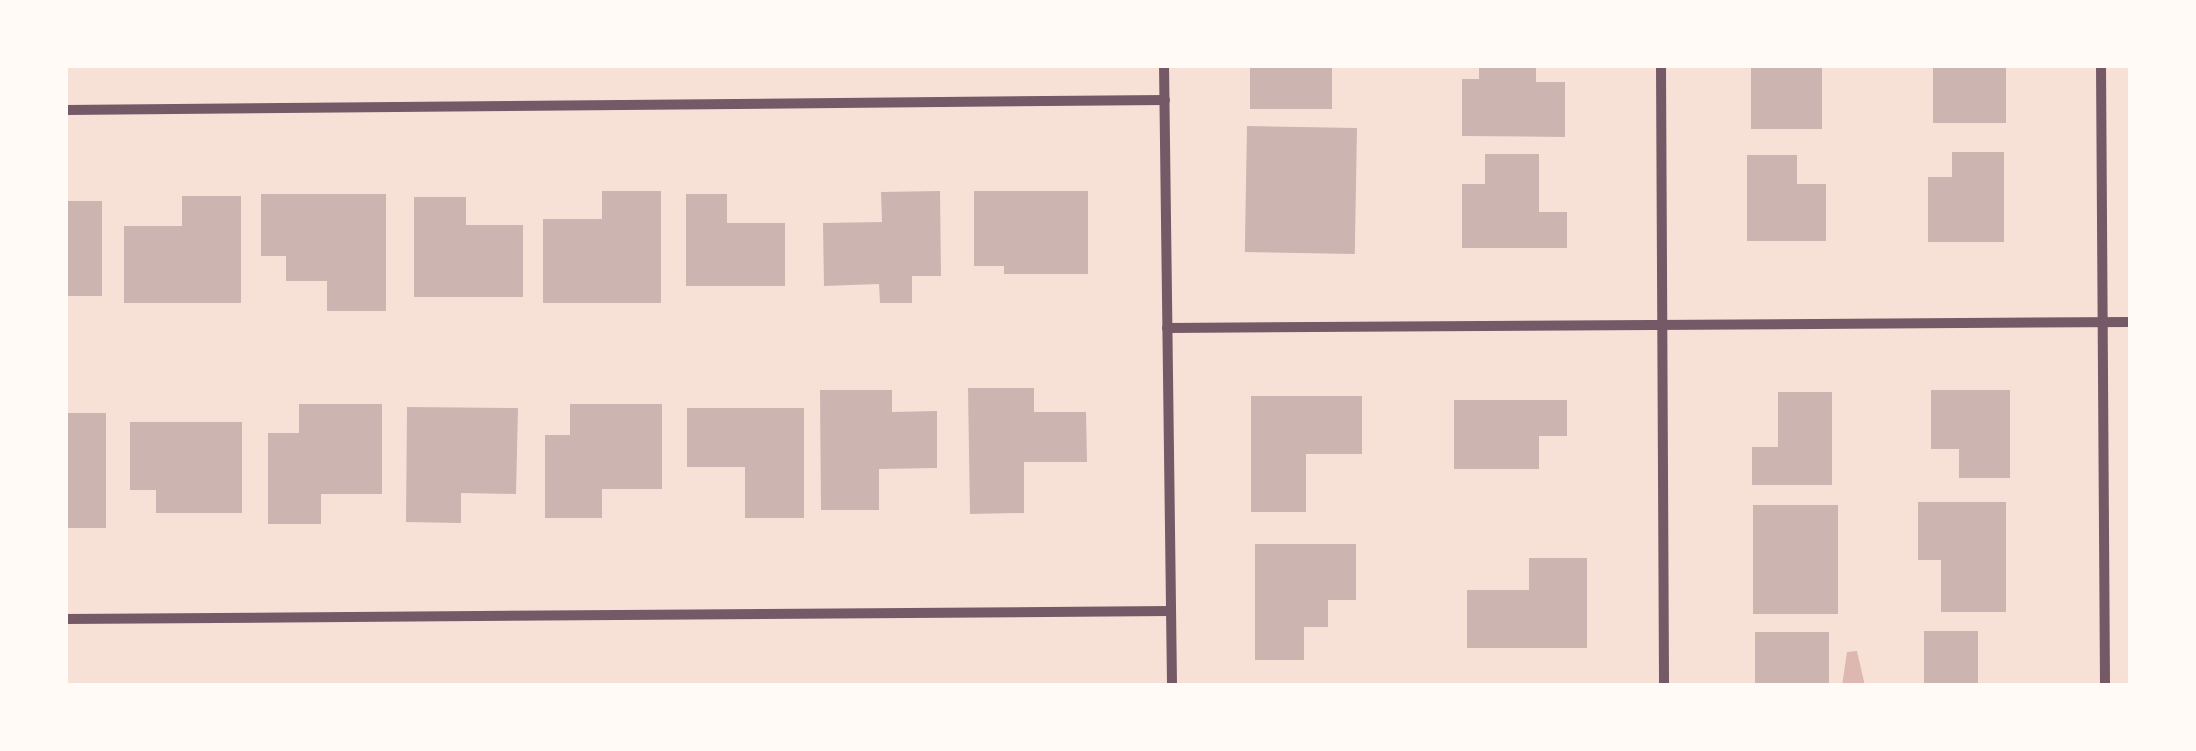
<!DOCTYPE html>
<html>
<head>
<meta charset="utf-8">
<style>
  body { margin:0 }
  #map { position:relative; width:2196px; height:751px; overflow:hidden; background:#f7e1d7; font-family:"Public Sans",sans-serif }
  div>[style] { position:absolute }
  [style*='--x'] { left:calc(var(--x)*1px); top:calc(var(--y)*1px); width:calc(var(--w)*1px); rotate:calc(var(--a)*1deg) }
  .water>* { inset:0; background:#dcb8b0 }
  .building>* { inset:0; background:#ccb4b1; transform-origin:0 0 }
  .minor>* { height:10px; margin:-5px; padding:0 5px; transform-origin:5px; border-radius:5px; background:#755966 }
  span { translate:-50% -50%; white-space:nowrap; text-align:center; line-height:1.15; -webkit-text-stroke:9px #fffaf5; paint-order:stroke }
  .frame { position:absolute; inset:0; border:68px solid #fffaf5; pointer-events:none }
</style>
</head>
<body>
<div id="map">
  <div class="water">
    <i style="clip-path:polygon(1857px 651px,1865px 686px,1842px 686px,1847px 652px)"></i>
  </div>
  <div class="building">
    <i style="left:1250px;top:65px;width:82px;height:44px"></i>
    <i style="clip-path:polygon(1479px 65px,1536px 65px,1536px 82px,1565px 82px,1565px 137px,1462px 136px,1462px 79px,1479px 79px)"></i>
    <i style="left:1751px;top:65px;width:71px;height:64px"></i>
    <i style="left:1933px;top:65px;width:73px;height:58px"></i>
    <i style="left:1247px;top:126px;width:110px;height:126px;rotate:1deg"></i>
    <i style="clip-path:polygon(1952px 152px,2004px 152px,2004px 242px,1928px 242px,1928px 177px,1952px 177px)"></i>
    <i style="clip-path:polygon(1485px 154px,1539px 154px,1539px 212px,1567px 212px,1567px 248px,1462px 248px,1462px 184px,1485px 184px)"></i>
    <i style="clip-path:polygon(1747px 155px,1797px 155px,1797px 184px,1826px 184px,1826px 241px,1747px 241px)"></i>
    <i style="clip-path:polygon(602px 191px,661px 191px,661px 303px,543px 303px,543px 219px,602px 219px)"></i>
    <i style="clip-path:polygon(940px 191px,941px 276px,912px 276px,912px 303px,880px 303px,879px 284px,824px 286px,823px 223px,882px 222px,881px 192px)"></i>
    <i style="clip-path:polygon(974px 191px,1088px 191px,1088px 274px,1004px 274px,1004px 266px,974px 266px)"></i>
    <i style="clip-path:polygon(261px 194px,386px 194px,386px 311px,327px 311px,327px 281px,286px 281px,286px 256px,261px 256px)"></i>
    <i style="clip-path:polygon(686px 194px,727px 194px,727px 223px,785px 223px,785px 286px,686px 286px)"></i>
    <i style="clip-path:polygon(182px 196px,241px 196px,241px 303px,124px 303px,124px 226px,182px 226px)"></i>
    <i style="clip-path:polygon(414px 197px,466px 197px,466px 225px,523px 225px,523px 297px,414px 297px)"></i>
    <i style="left:65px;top:201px;width:37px;height:95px"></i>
    <i style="clip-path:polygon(968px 388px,1034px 388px,1034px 412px,1086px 412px,1087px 462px,1024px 462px,1024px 513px,970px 514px)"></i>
    <i style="clip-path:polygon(820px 390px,892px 390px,892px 412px,937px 411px,937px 468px,879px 469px,879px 510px,821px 510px)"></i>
    <i style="clip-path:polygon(1931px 390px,2010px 390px,2010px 478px,1959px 478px,1959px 449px,1931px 449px)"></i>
    <i style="clip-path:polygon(1778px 392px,1832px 392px,1832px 485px,1752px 485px,1752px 447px,1778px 447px)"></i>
    <i style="clip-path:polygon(1251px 396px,1362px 396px,1362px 454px,1306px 454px,1306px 512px,1251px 512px)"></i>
    <i style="clip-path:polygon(1454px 400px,1567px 400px,1567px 436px,1539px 436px,1539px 469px,1454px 469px)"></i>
    <i style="clip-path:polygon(299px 404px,382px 404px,382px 494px,321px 494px,321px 524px,268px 524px,268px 433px,299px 433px)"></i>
    <i style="clip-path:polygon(570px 404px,662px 404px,662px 489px,602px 489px,602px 518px,545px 518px,545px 435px,570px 435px)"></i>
    <i style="clip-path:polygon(407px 407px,518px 408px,516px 494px,461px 493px,461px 523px,406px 522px)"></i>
    <i style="clip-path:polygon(687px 408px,804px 408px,804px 518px,745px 518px,745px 467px,687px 467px)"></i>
    <i style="left:65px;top:413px;width:41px;height:115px"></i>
    <i style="clip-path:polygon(130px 422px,242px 422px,242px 513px,156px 513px,156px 490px,130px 490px)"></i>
    <i style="clip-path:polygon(1918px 502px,2006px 502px,2006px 612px,1941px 612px,1941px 560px,1918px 560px)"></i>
    <i style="left:1753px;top:505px;width:85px;height:109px"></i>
    <i style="clip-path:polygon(1255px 544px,1356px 544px,1356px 600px,1328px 600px,1328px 627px,1304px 627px,1304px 660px,1255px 660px)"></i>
    <i style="clip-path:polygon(1529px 558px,1587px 558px,1587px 648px,1467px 648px,1467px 590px,1529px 590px)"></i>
    <i style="left:1924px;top:631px;width:54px;height:55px"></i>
    <i style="left:1755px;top:632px;width:74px;height:54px"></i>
  </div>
  <div class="minor">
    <i style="--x:1164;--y:65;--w:621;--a:89.26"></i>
    <i style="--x:1661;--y:65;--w:621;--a:89.72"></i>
    <i style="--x:2101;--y:65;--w:621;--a:89.63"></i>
    <i style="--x:65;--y:110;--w:1100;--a:-0.52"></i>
    <i style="--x:1167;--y:328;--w:964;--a:-0.36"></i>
    <i style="--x:65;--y:619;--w:1106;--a:-0.41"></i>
  </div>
  <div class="frame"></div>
</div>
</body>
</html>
